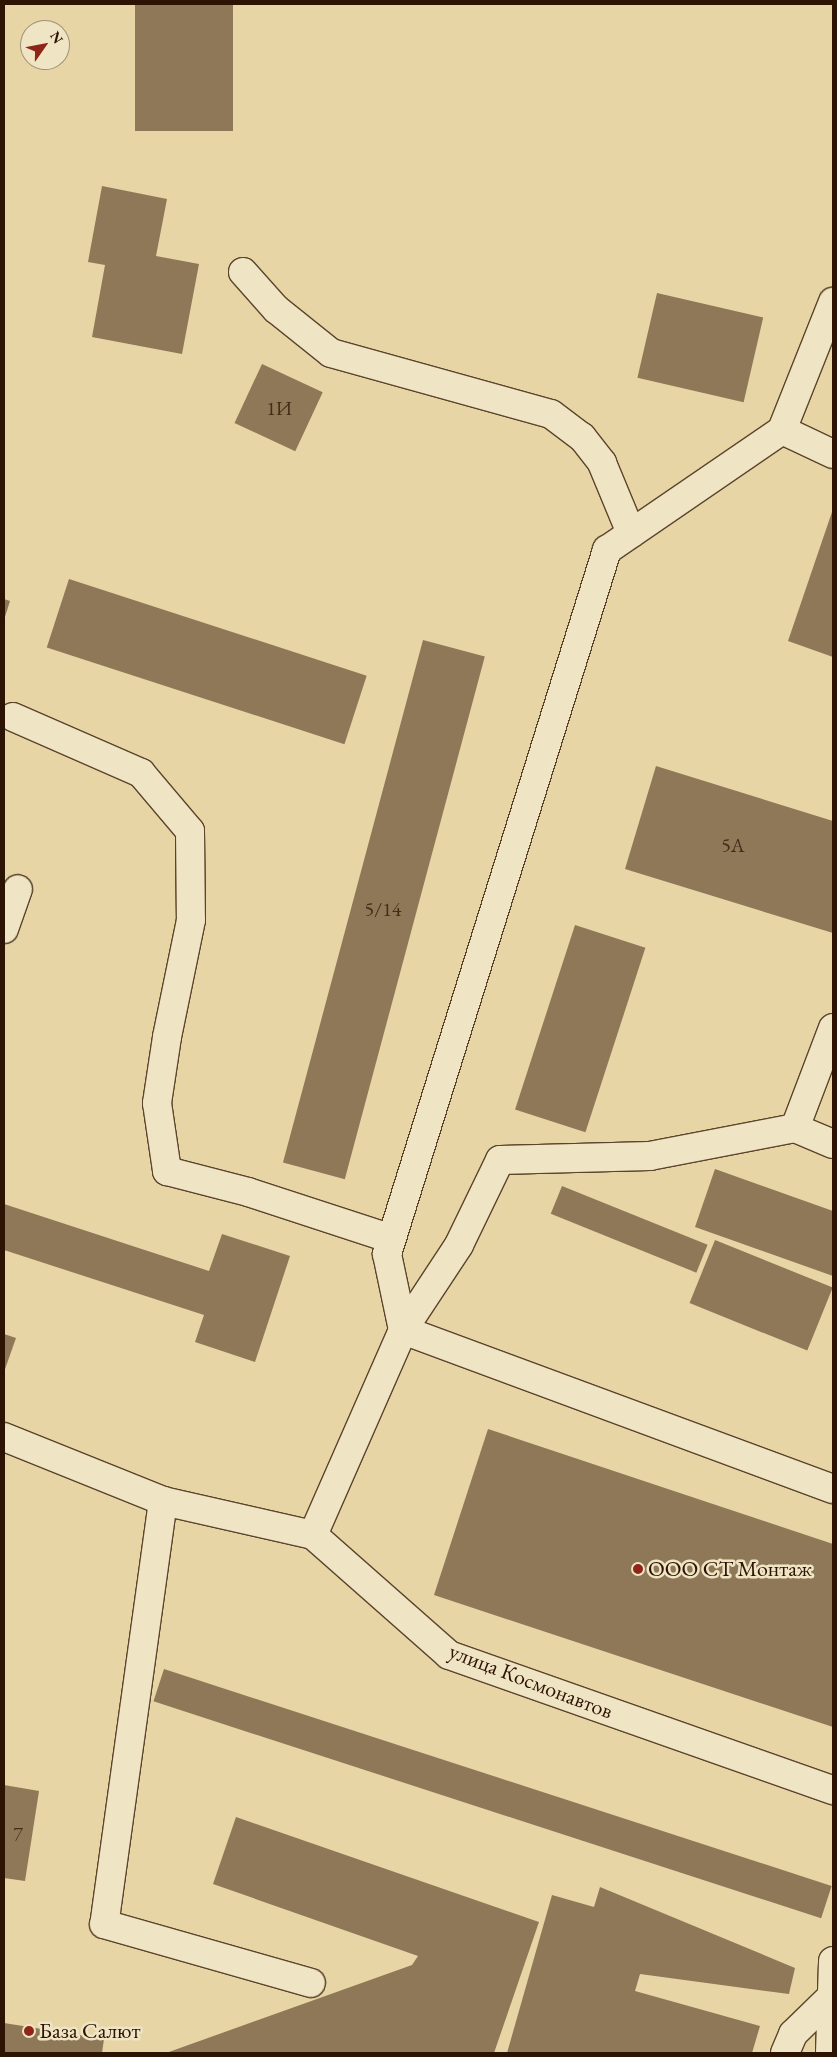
<!DOCTYPE html>
<html>
<head>
<meta charset="utf-8">
<style>
  body { margin:0 }
  #map { position:relative; width:837px; height:2057px; overflow:hidden; background:#e7d5a5; font-family:"EB Garamond",serif }
  div>[style] { position:absolute }
  [style*='--x'] { left:calc(var(--x)*1px); top:calc(var(--y)*1px); width:calc(var(--w)*1px); rotate:calc(var(--a)*1deg) }
  .building>* { inset:0; background:#8e7857; transform-origin:0 0 }
  .roads { filter:drop-shadow(1px 0 #5c442c) drop-shadow(-1px 0 #5c442c) drop-shadow(0 1px #5c442c) drop-shadow(0 -1px #5c442c) }
  .minor>* { height:28px; margin:-14px; padding:0 14px; transform-origin:14px; border-radius:14px; background:#efe4c4 }
  .dots>* { width:14px; height:14px; translate:-50% -50%; box-sizing:border-box; border:2px solid #efe4c4; border-radius:50% }
  span { translate:-50% -50%; white-space:nowrap; text-align:center; line-height:1.15; -webkit-text-stroke:5px #efe4c4; paint-order:stroke }
  .number-label { font-size:20px; color:#452c18 }
  .number-label span { -webkit-text-stroke-width:0 }
  .poi-label { font-size:22px; color:#2d1303 }
  .left { translate:0 -50%; text-align:left }
  .street-label { font-size:22px; color:#2d1303 }
  .frame { position:absolute; inset:0; border:5px solid #2d1303; pointer-events:none }
  .north { position:absolute; left:20px; top:20px; width:50px; height:50px; box-sizing:border-box; background:#efe4c4; border:1px solid #a19077; border-radius:50%; rotate:57deg; font-size:14px; font-weight:700; line-height:20px; text-align:center; color:#2d1303 }
  .north::after { content:''; display:block; margin:auto; width:18px; height:22px; background:#8f2418; clip-path:polygon(50% 0,100% 100%,50% 72%,0 100%) }
</style>
</head>
<body>
<div id="map">
  <div class="building">
    <i style="left:135px;top:4px;width:98px;height:127px"></i>
    <i style="clip-path:polygon(102px 186px,167px 199px,156px 256px,199px 264px,182px 354px,92px 337px,105px 265px,88px 262px)"></i>
    <i style="left:657px;top:293px;width:109px;height:87px;rotate:13deg"></i>
    <i style="left:262px;top:364px;width:67px;height:65px;rotate:25deg"></i>
    <i style="clip-path:polygon(833px 509px,833px 657px,788px 641px)"></i>
    <i style="left:69px;top:579px;width:313px;height:72px;rotate:18deg"></i>
    <i style="clip-path:polygon(4px 599px,10px 601px,4px 620px)"></i>
    <i style="left:423px;top:640px;width:64px;height:541px;rotate:15deg"></i>
    <i style="clip-path:polygon(656px 766px,833px 821px,833px 933px,625px 869px)"></i>
    <i style="left:575px;top:925px;width:74px;height:194px;rotate:18deg"></i>
    <i style="clip-path:polygon(715px 1169px,833px 1211px,833px 1276px,695px 1227px)"></i>
    <i style="left:562px;top:1186px;width:157px;height:30px;rotate:22deg"></i>
    <i style="clip-path:polygon(4px 1204px,209px 1271px,222px 1234px,290px 1256px,255px 1362px,195px 1342px,204px 1315px,4px 1250px)"></i>
    <i style="left:715px;top:1240px;width:127px;height:68px;rotate:22deg"></i>
    <i style="clip-path:polygon(4px 1334px,16px 1338px,4px 1372px)"></i>
    <i style="clip-path:polygon(488px 1429px,833px 1544px,833px 1727px,434px 1595px)"></i>
    <i style="left:164px;top:1669px;width:702px;height:34px;rotate:18deg"></i>
    <i style="clip-path:polygon(4px 1785px,39px 1791px,25px 1881px,4px 1878px)"></i>
    <i style="clip-path:polygon(236px 1817px,539px 1922px,494px 2053px,166px 2053px,412px 1965px,418px 1956px,213px 1884px)"></i>
    <i style="clip-path:polygon(600px 1887px,795px 1968px,789px 1994px,640px 1974px,635px 1991px,760px 2026px,752px 2053px,507px 2053px,552px 1895px,594px 1907px)"></i>
    <i style="clip-path:polygon(4px 2023px,104px 2039px,102px 2053px,4px 2053px)"></i>
  </div>
  <div class="roads">
    <div class="minor">
      <i style="--x:243;--y:272;--w:50;--a:48.3"></i>
      <i style="--x:276;--y:309;--w:70;--a:38.7"></i>
      <i style="--x:331;--y:353;--w:228;--a:15.5"></i>
      <i style="--x:551;--y:414;--w:39;--a:37"></i>
      <i style="--x:582;--y:437;--w:33;--a:52"></i>
      <i style="--x:602;--y:463;--w:76;--a:67.5"></i>
      <i style="--x:782;--y:430;--w:56;--a:25.2"></i>
      <i style="--x:13;--y:717;--w:140;--a:23.6"></i>
      <i style="--x:141;--y:773;--w:76;--a:49.8"></i>
      <i style="--x:190;--y:831;--w:89;--a:89.4"></i>
      <i style="--x:191;--y:920;--w:119;--a:101.6"></i>
      <i style="--x:167;--y:1037;--w:67;--a:98.6"></i>
      <i style="--x:157;--y:1103;--w:69;--a:81.6"></i>
      <i style="--x:167;--y:1171;--w:84;--a:14.5"></i>
      <i style="--x:248;--y:1192;--w:151;--a:18.1"></i>
      <i style="--x:4;--y:929;--w:42;--a:-70.7"></i>
      <i style="--x:795;--y:1128;--w:107;--a:-69.2"></i>
      <i style="--x:833;--y:1144;--w:41;--a:-157.2"></i>
      <i style="--x:795;--y:1128;--w:148;--a:169.1"></i>
      <i style="--x:650;--y:1156;--w:150;--a:178.5"></i>
      <i style="--x:500;--y:1160;--w:94;--a:115.8"></i>
      <i style="--x:459;--y:1245;--w:102;--a:123.4"></i>
      <i style="--x:403;--y:1330;--w:458;--a:20.3"></i>
      <i style="--x:4;--y:1437;--w:171;--a:21.9"></i>
      <i style="--x:163;--y:1501;--w:154;--a:12.8"></i>
      <i style="--x:313;--y:1535;--w:181;--a:41.4"></i>
      <i style="--x:449;--y:1655;--w:407;--a:19.4"></i>
      <i style="--x:163;--y:1501;--w:427;--a:97.9"></i>
      <i style="--x:104;--y:1924;--w:215;--a:15.9"></i>
      <i style="--x:313;--y:1535;--w:224;--a:-66.3"></i>
      <i style="--x:403;--y:1330;--w:78;--a:-101.9"></i>
      <i style="--x:387;--y:1254;--w:738;--a:-72.65"></i>
      <i style="--x:607;--y:550;--w:212;--a:-34.4"></i>
      <i style="--x:782;--y:430;--w:138;--a:-68.3"></i>
      <i style="--x:785;--y:2053;--w:21;--a:-67"></i>
      <i style="--x:793;--y:2034;--w:53;--a:-44.2"></i>
      <i style="--x:830;--y:2053;--w:92;--a:-88.1"></i>
    </div>
  </div>
  <div class="dots">
    <i style="left:638px;top:1569px;background:#8f2418"></i>
    <i style="left:29px;top:2031px;background:#8f2418"></i>
  </div>
  <div class="number-label">
    <span style="left:279px;top:408px">1И</span>
    <span style="left:733px;top:845px">5А</span>
    <span style="left:383px;top:909px">5/14</span>
    <span style="left:18px;top:1834px">7</span>
  </div>
  <div class="poi-label">
    <span class="left" style="left:648px;top:1569px">ООО СТ Монтаж</span>
    <span class="left" style="left:39px;top:2031px">База Салют</span>
  </div>
  <div class="street-label">
    <span style="left:531px;top:1681px;rotate:21deg">улица Космонавтов</span>
  </div>
  <div class="frame"></div>
  <div class="north">N</div>
</div>
</body>
</html>
